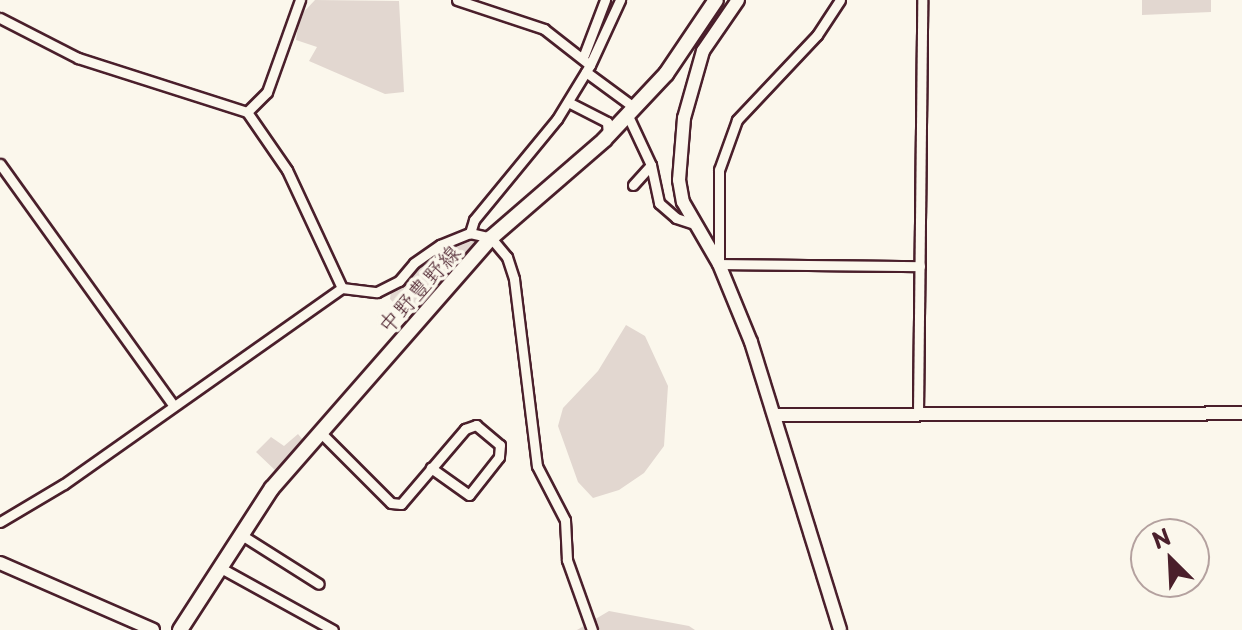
<!DOCTYPE html>
<html>
<head>
<meta charset="utf-8">
<style>
  body { margin:0 }
  #map { position:relative; width:1242px; height:630px; overflow:hidden; background:#fbf7ec; font-family:"Playpen Sans","Klee One",sans-serif }
  div>[style] { position:absolute }
  [style*='--x'] { left:calc(var(--x)*1px); top:calc(var(--y)*1px); width:calc(var(--w)*1px); rotate:calc(var(--a)*1deg) }
  .green>* { inset:0; background:#e2d7d0 }
  .roads { filter:drop-shadow(2px 0 #4a1f2b) drop-shadow(-2px 0 #4a1f2b) drop-shadow(0 2px #4a1f2b) drop-shadow(0 -2px #4a1f2b) }
  .minor>* { height:9px; margin:-4.5px; padding:0 4.5px; transform-origin:4.5px; border-radius:4.5px; background:#fbf7ec }
  .tertiary>* { height:12px; margin:-6px; padding:0 6px; transform-origin:6px; border-radius:6px; background:#fbf7ec }
  .primary>* { height:14px; margin:-7px; padding:0 7px; transform-origin:7px; border-radius:7px; background:#fbf7ec }
  span { translate:-50% -50%; white-space:nowrap; text-align:center; line-height:1.15; -webkit-text-stroke:7px #fbf7ec; paint-order:stroke }
  .street-label { font-size:22px; color:#4a1f2b }
  .north { position:absolute; left:1130px; top:518px; width:80px; height:80px; box-sizing:border-box; background:#fbf7ec; border:2px solid #b4a19f; border-radius:50%; rotate:336deg; font-size:22px; font-weight:700; line-height:32px; text-align:center; color:#4a1f2b }
  .north::after { content:''; display:block; margin:auto; width:28px; height:36px; background:#4a1f2b; clip-path:polygon(50% 0,100% 100%,50% 72%,0 100%) }
</style>
</head>
<body>
<div id="map">
  <div class="green">
    <i style="clip-path:polygon(315px 0,399px 1px,404px 92px,385px 94px,309px 61px,317px 47px,296px 40px,299px 17px)"></i>
    <i style="clip-path:polygon(1142px 0,1211px 0,1211px 12px,1142px 15px)"></i>
    <i style="clip-path:polygon(474px 240px,473px 249px,421px 306px,412px 304px,405px 314px,390px 299px,391px 291px,435px 255px)"></i>
    <i style="clip-path:polygon(626px 325px,645px 336px,668px 386px,664px 446px,644px 473px,619px 490px,593px 498px,578px 482px,558px 426px,563px 408px,598px 371px)"></i>
    <i style="clip-path:polygon(298px 434px,303px 440px,277px 472px,256px 452px,271px 437px,284px 446px)"></i>
    <i style="clip-path:polygon(609px 611px,689px 626px,695px 630px,577px 630px)"></i>
  </div>
  <div class="roads">
    <div class="minor">
      <i style="--x:457;--y:0;--w:92;--a:18.4"></i>
      <i style="--x:544;--y:29;--w:58;--a:38"></i>
      <i style="--x:590;--y:65;--w:63;--a:121.4"></i>
      <i style="--x:557;--y:119;--w:131;--a:129.4"></i>
      <i style="--x:474;--y:220;--w:14;--a:107"></i>
      <i style="--x:840;--y:0;--w:42;--a:123.3"></i>
      <i style="--x:817;--y:35;--w:117;--a:133.3"></i>
      <i style="--x:737;--y:120;--w:53;--a:109.8"></i>
      <i style="--x:719;--y:170;--w:94;--a:90"></i>
      <i style="--x:719;--y:264;--w:201;--a:0.6"></i>
      <i style="--x:0;--y:18;--w:88;--a:27.1"></i>
      <i style="--x:78;--y:58;--w:177;--a:17.7"></i>
      <i style="--x:247;--y:112;--w:70;--a:55.4"></i>
      <i style="--x:287;--y:170;--w:130;--a:65"></i>
      <i style="--x:342;--y:288;--w:35;--a:7"></i>
      <i style="--x:377;--y:292;--w:25;--a:-27"></i>
      <i style="--x:399;--y:281;--w:23;--a:-50"></i>
      <i style="--x:414;--y:263;--w:32;--a:-35"></i>
      <i style="--x:440;--y:245;--w:32;--a:-22"></i>
      <i style="--x:470;--y:233;--w:22;--a:13"></i>
      <i style="--x:491;--y:238;--w:25;--a:50"></i>
      <i style="--x:507;--y:257;--w:23;--a:72"></i>
      <i style="--x:514;--y:279;--w:188;--a:83"></i>
      <i style="--x:537;--y:466;--w:61;--a:62.6"></i>
      <i style="--x:565;--y:520;--w:40;--a:87.1"></i>
      <i style="--x:567;--y:560;--w:74;--a:70.3"></i>
      <i style="--x:584;--y:55;--w:59;--a:-69.1"></i>
      <i style="--x:590;--y:65;--w:72;--a:-65.2"></i>
      <i style="--x:586;--y:72;--w:61;--a:36.3"></i>
      <i style="--x:568;--y:102;--w:44;--a:27.1"></i>
      <i style="--x:607;--y:122;--w:13;--a:86"></i>
      <i style="--x:247;--y:112;--w:28;--a:-45"></i>
      <i style="--x:267;--y:92;--w:98;--a:-70.3"></i>
      <i style="--x:628;--y:116;--w:54;--a:64.9"></i>
      <i style="--x:651;--y:165;--w:27;--a:132"></i>
      <i style="--x:0;--y:164;--w:297;--a:54.3"></i>
      <i style="--x:651;--y:165;--w:39;--a:78"></i>
      <i style="--x:659;--y:203;--w:23;--a:41"></i>
      <i style="--x:676;--y:218;--w:20;--a:18"></i>
      <i style="--x:918;--y:413;--w:413;--a:-89.4"></i>
      <i style="--x:320;--y:432;--w:100;--a:45"></i>
      <i style="--x:391;--y:503;--w:10;--a:6"></i>
      <i style="--x:401;--y:504;--w:99;--a:-49.5"></i>
      <i style="--x:465;--y:429;--w:12;--a:-20"></i>
      <i style="--x:476;--y:425;--w:31;--a:40"></i>
      <i style="--x:500;--y:445;--w:12;--a:95"></i>
      <i style="--x:499;--y:457;--w:48;--a:128.3"></i>
      <i style="--x:469;--y:495;--w:47;--a:-144.6"></i>
      <i style="--x:0;--y:522;--w:74;--a:-30.7"></i>
      <i style="--x:64;--y:484;--w:340;--a:-35.2"></i>
      <i style="--x:240;--y:534;--w:93;--a:32.3"></i>
      <i style="--x:219;--y:567;--w:130;--a:28.9"></i>
    </div>
    <div class="tertiary">
      <i style="--x:738;--y:0;--w:62;--a:124.5"></i>
      <i style="--x:703;--y:51;--w:70;--a:105.8"></i>
      <i style="--x:684;--y:118;--w:62;--a:94.6"></i>
      <i style="--x:679;--y:180;--w:22;--a:80"></i>
      <i style="--x:683;--y:202;--w:72;--a:59.9"></i>
      <i style="--x:719;--y:264;--w:84;--a:67.7"></i>
      <i style="--x:751;--y:342;--w:301;--a:72.8"></i>
      <i style="--x:777;--y:415;--w:465;--a:-0.2"></i>
      <i style="--x:0;--y:563;--w:167;--a:23.6"></i>
    </div>
    <div class="primary">
      <i style="--x:180;--y:630;--w:169;--a:-57.1"></i>
      <i style="--x:272;--y:488;--w:332;--a:-48.8"></i>
      <i style="--x:491;--y:238;--w:150;--a:-40.9"></i>
      <i style="--x:604;--y:140;--w:91;--a:-46.8"></i>
      <i style="--x:666;--y:74;--w:89;--a:-56"></i>
    </div>
  </div>
  <div class="street-label">
    <span style="left:418px;top:288px;rotate:-48deg">中野豊野線</span>
  </div>
  <div class="north">N</div>
</div>
</body>
</html>
